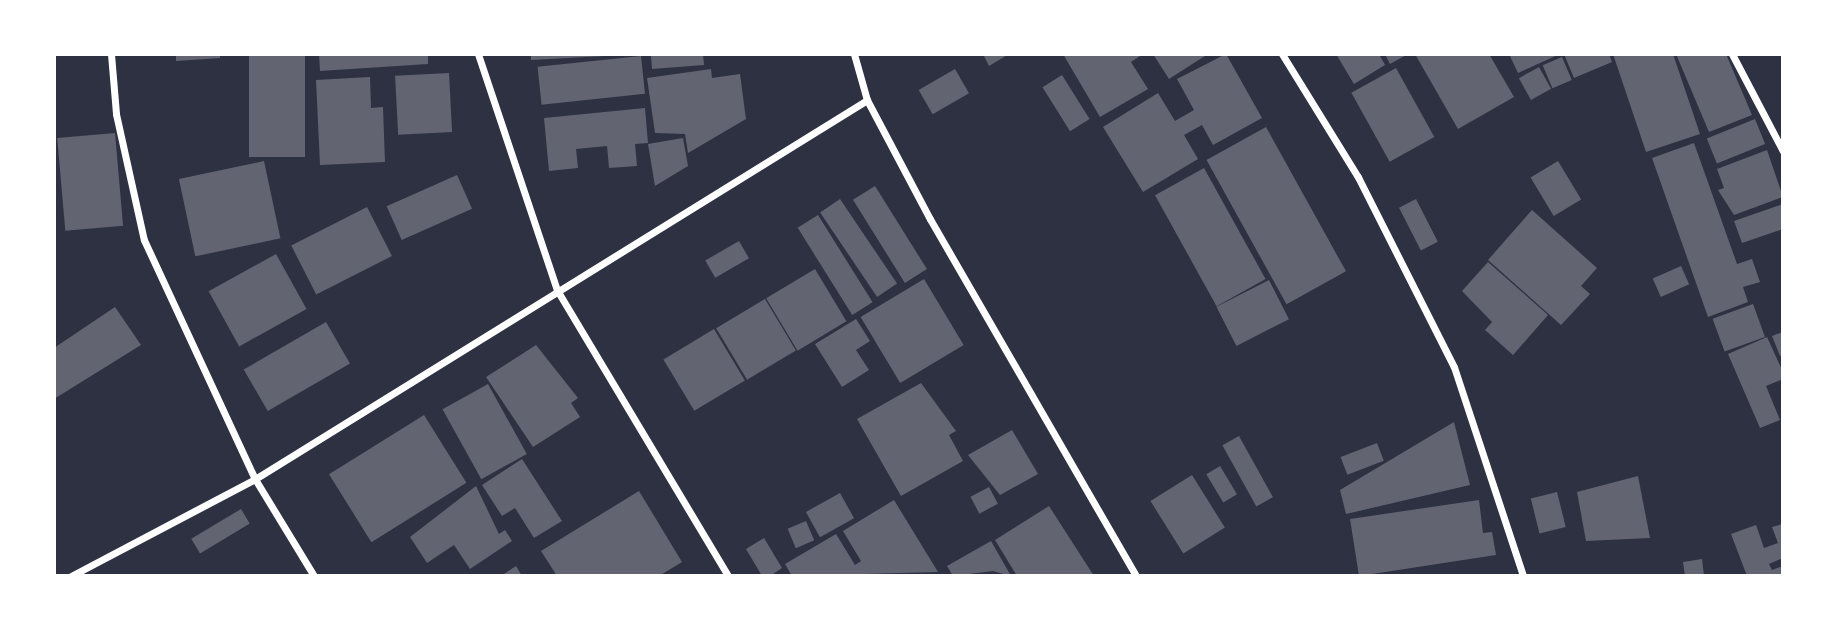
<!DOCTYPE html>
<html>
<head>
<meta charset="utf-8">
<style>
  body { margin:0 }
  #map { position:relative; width:1837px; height:630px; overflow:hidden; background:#2d3142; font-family:"DM Sans",sans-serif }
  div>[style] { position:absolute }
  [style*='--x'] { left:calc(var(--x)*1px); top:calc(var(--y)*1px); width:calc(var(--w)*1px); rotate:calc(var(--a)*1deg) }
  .building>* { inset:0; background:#626471; transform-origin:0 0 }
  .minor>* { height:7px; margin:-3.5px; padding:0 3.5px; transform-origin:3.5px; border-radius:3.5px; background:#fff }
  span { translate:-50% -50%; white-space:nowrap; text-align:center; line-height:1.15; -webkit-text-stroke:7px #fff; paint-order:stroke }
  .frame { position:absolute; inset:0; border:56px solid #fff; pointer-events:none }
</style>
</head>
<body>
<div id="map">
  <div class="building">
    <i style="clip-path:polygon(176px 54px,220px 54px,220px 58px,176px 61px)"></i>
    <i style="left:249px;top:54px;width:56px;height:103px"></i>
    <i style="clip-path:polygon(319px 54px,428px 54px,428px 64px,320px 71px)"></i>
    <i style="clip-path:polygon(531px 54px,605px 54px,605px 56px,531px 60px)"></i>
    <i style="clip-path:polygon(665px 54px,703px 54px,704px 65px,652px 69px,651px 56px)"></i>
    <i style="clip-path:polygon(983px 54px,1009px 54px,989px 66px)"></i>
    <i style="clip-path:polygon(1063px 54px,1143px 54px,1131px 62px,1148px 89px,1100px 117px)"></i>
    <i style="clip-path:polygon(1153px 54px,1208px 54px,1169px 79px)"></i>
    <i style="clip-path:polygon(1226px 54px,1262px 118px,1213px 145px,1202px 125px,1184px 135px,1198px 159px,1143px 192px,1103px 127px,1158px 93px,1175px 121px,1194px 110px,1177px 79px)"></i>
    <i style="clip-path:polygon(1336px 54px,1379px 54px,1385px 65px,1354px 84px)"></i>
    <i style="clip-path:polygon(1385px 54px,1408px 54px,1390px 64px)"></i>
    <i style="clip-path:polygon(1415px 54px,1489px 54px,1514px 97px,1458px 129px)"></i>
    <i style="clip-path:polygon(1509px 54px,1560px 54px,1518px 73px)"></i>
    <i style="clip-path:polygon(1564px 54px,1609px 54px,1612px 62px,1574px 78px)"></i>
    <i style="clip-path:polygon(1613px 54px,1673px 54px,1700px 134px,1646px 152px)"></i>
    <i style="clip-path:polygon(1676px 54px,1726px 54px,1752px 115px,1709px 132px)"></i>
    <i style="left:641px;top:56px;width:38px;height:104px;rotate:84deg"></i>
    <i style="left:1562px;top:57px;width:25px;height:21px;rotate:67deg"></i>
    <i style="left:1539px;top:67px;width:25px;height:23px;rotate:61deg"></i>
    <i style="left:1396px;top:68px;width:79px;height:51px;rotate:61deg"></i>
    <i style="clip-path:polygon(711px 69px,712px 78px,740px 74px,746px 119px,688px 153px,685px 134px,655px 133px,647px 78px)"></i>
    <i style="left:955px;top:69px;width:28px;height:42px;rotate:60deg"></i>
    <i style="left:449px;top:73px;width:59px;height:54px;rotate:87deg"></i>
    <i style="left:1062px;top:75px;width:52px;height:23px;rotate:58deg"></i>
    <i style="clip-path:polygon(370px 77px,371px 108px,383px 107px,385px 162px,320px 165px,316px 80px)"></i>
    <i style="clip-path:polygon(645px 108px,648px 143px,635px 144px,637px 166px,609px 168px,607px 146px,576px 149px,578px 168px,549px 171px,544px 118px)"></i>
    <i style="left:1755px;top:119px;width:27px;height:52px;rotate:68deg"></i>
    <i style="left:1266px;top:127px;width:165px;height:68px;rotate:61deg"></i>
    <i style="left:115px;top:133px;width:93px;height:58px;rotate:85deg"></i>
    <i style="clip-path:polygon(683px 138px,688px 166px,655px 186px,648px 144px)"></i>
    <i style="clip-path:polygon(1694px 143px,1737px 264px,1752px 259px,1760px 282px,1743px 287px,1748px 302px,1708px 317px,1652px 158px)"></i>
    <i style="clip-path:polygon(1767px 150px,1783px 197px,1734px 215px,1718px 190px,1724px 188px,1717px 169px)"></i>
    <i style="left:264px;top:161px;width:79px;height:87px;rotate:78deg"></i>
    <i style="left:1558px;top:161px;width:45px;height:32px;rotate:59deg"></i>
    <i style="left:1204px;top:168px;width:127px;height:56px;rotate:61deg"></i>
    <i style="left:457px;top:175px;width:37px;height:77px;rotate:66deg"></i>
    <i style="left:875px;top:186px;width:98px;height:26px;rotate:58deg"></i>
    <i style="left:840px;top:199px;width:102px;height:24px;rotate:56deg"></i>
    <i style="left:1416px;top:199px;width:48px;height:19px;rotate:63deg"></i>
    <i style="clip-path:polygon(1783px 204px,1783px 229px,1742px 243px,1734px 221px)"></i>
    <i style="left:367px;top:207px;width:55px;height:85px;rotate:63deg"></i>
    <i style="clip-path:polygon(1532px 210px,1597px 268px,1581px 286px,1590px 294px,1561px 325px,1488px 260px)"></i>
    <i style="left:818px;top:215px;width:103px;height:24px;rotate:58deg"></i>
    <i style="left:739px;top:241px;width:20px;height:39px;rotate:60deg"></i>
    <i style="left:276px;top:254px;width:63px;height:77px;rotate:61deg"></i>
    <i style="clip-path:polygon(1488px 262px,1548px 315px,1513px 355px,1485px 330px,1492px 322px,1462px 291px)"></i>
    <i style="left:1681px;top:266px;width:20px;height:31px;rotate:66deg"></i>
    <i style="left:815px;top:269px;width:61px;height:57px;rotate:59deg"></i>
    <i style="left:924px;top:279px;width:77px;height:74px;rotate:59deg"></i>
    <i style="left:1269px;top:280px;width:44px;height:59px;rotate:63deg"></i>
    <i style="left:765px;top:299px;width:60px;height:57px;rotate:59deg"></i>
    <i style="left:1753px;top:304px;width:35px;height:43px;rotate:70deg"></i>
    <i style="clip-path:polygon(115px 307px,141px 345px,54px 399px,54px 348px)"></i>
    <i style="clip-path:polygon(856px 319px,870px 341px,856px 350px,869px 370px,842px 387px,815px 344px)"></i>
    <i style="left:326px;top:322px;width:48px;height:95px;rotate:60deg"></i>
    <i style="left:714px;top:329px;width:60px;height:59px;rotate:59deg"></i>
    <i style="clip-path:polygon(1783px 332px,1783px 355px,1780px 356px,1772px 336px)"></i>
    <i style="clip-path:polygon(1767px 337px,1783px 372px,1783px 379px,1766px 386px,1780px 420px,1760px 428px,1728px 354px)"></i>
    <i style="clip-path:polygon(536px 345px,578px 398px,571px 403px,580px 417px,533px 447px,486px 377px)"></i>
    <i style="clip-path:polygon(921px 383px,956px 431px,949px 435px,963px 461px,901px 496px,857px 419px)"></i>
    <i style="left:488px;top:384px;width:80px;height:52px;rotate:61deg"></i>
    <i style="left:424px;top:415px;width:80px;height:112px;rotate:58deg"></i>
    <i style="clip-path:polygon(1454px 422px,1470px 485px,1346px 514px,1340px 490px)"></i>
    <i style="clip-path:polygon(1012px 430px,1038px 474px,1000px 495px,968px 455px)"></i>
    <i style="left:1239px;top:436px;width:70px;height:19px;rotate:61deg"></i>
    <i style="left:1377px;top:443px;width:19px;height:39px;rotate:69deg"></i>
    <i style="clip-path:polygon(522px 459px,562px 521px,534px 538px,515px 508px,502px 516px,482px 485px)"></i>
    <i style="left:1220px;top:466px;width:33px;height:16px;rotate:59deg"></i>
    <i style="left:1192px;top:475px;width:62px;height:49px;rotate:58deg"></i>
    <i style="clip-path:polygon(1638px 476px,1650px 538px,1586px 541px,1577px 492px)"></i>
    <i style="clip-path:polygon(476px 486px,499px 534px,505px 530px,512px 541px,470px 569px,454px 545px,427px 563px,410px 537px)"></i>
    <i style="left:989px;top:487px;width:19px;height:21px;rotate:62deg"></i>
    <i style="clip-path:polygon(639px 491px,682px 562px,659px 576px,557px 576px,541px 551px)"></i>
    <i style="left:1557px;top:492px;width:36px;height:27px;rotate:76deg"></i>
    <i style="left:840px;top:493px;width:29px;height:39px;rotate:61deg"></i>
    <i style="clip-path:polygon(894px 500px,938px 572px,792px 576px,785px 564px,836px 534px,855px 565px,861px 561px,843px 531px)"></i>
    <i style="clip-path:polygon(1479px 500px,1483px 533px,1492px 532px,1496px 555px,1359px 576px,1350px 519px)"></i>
    <i style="clip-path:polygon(1049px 506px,1094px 576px,1017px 576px,995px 540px)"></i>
    <i style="left:241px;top:509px;width:17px;height:58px;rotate:59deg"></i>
    <i style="left:806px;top:521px;width:21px;height:20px;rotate:67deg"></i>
    <i style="clip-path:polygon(1783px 524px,1783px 558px,1769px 564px,1772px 570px,1783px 566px,1783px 576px,1747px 576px,1731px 534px,1756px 525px,1764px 548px,1778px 543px,1772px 527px)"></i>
    <i style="clip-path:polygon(764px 538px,782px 568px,770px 576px,762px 576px,746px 549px)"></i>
    <i style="clip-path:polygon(991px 541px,1011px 576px,993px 571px,953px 576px,947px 566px)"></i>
    <i style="clip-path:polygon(1702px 559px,1704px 576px,1685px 576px,1683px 562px)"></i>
    <i style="clip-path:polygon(516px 566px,522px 576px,501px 576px)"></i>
  </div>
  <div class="minor">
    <i style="--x:111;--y:54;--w:60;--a:85.2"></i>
    <i style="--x:116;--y:114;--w:129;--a:77.5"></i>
    <i style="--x:144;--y:240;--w:264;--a:65.1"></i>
    <i style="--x:255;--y:479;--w:114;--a:58.7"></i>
    <i style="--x:478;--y:54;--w:249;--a:71.5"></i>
    <i style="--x:557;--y:290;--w:333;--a:59.1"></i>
    <i style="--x:854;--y:54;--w:48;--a:74.2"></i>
    <i style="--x:867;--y:100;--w:135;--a:62.1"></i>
    <i style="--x:930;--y:219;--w:412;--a:60"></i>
    <i style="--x:1282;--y:54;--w:145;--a:58.3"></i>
    <i style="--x:1358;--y:177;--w:213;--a:63.2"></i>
    <i style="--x:1454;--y:367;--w:220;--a:71.7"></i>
    <i style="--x:1732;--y:54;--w:110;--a:62.3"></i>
    <i style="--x:71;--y:576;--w:208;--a:-27.8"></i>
    <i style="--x:255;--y:479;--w:720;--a:-31.77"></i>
  </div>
  <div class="frame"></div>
</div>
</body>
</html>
